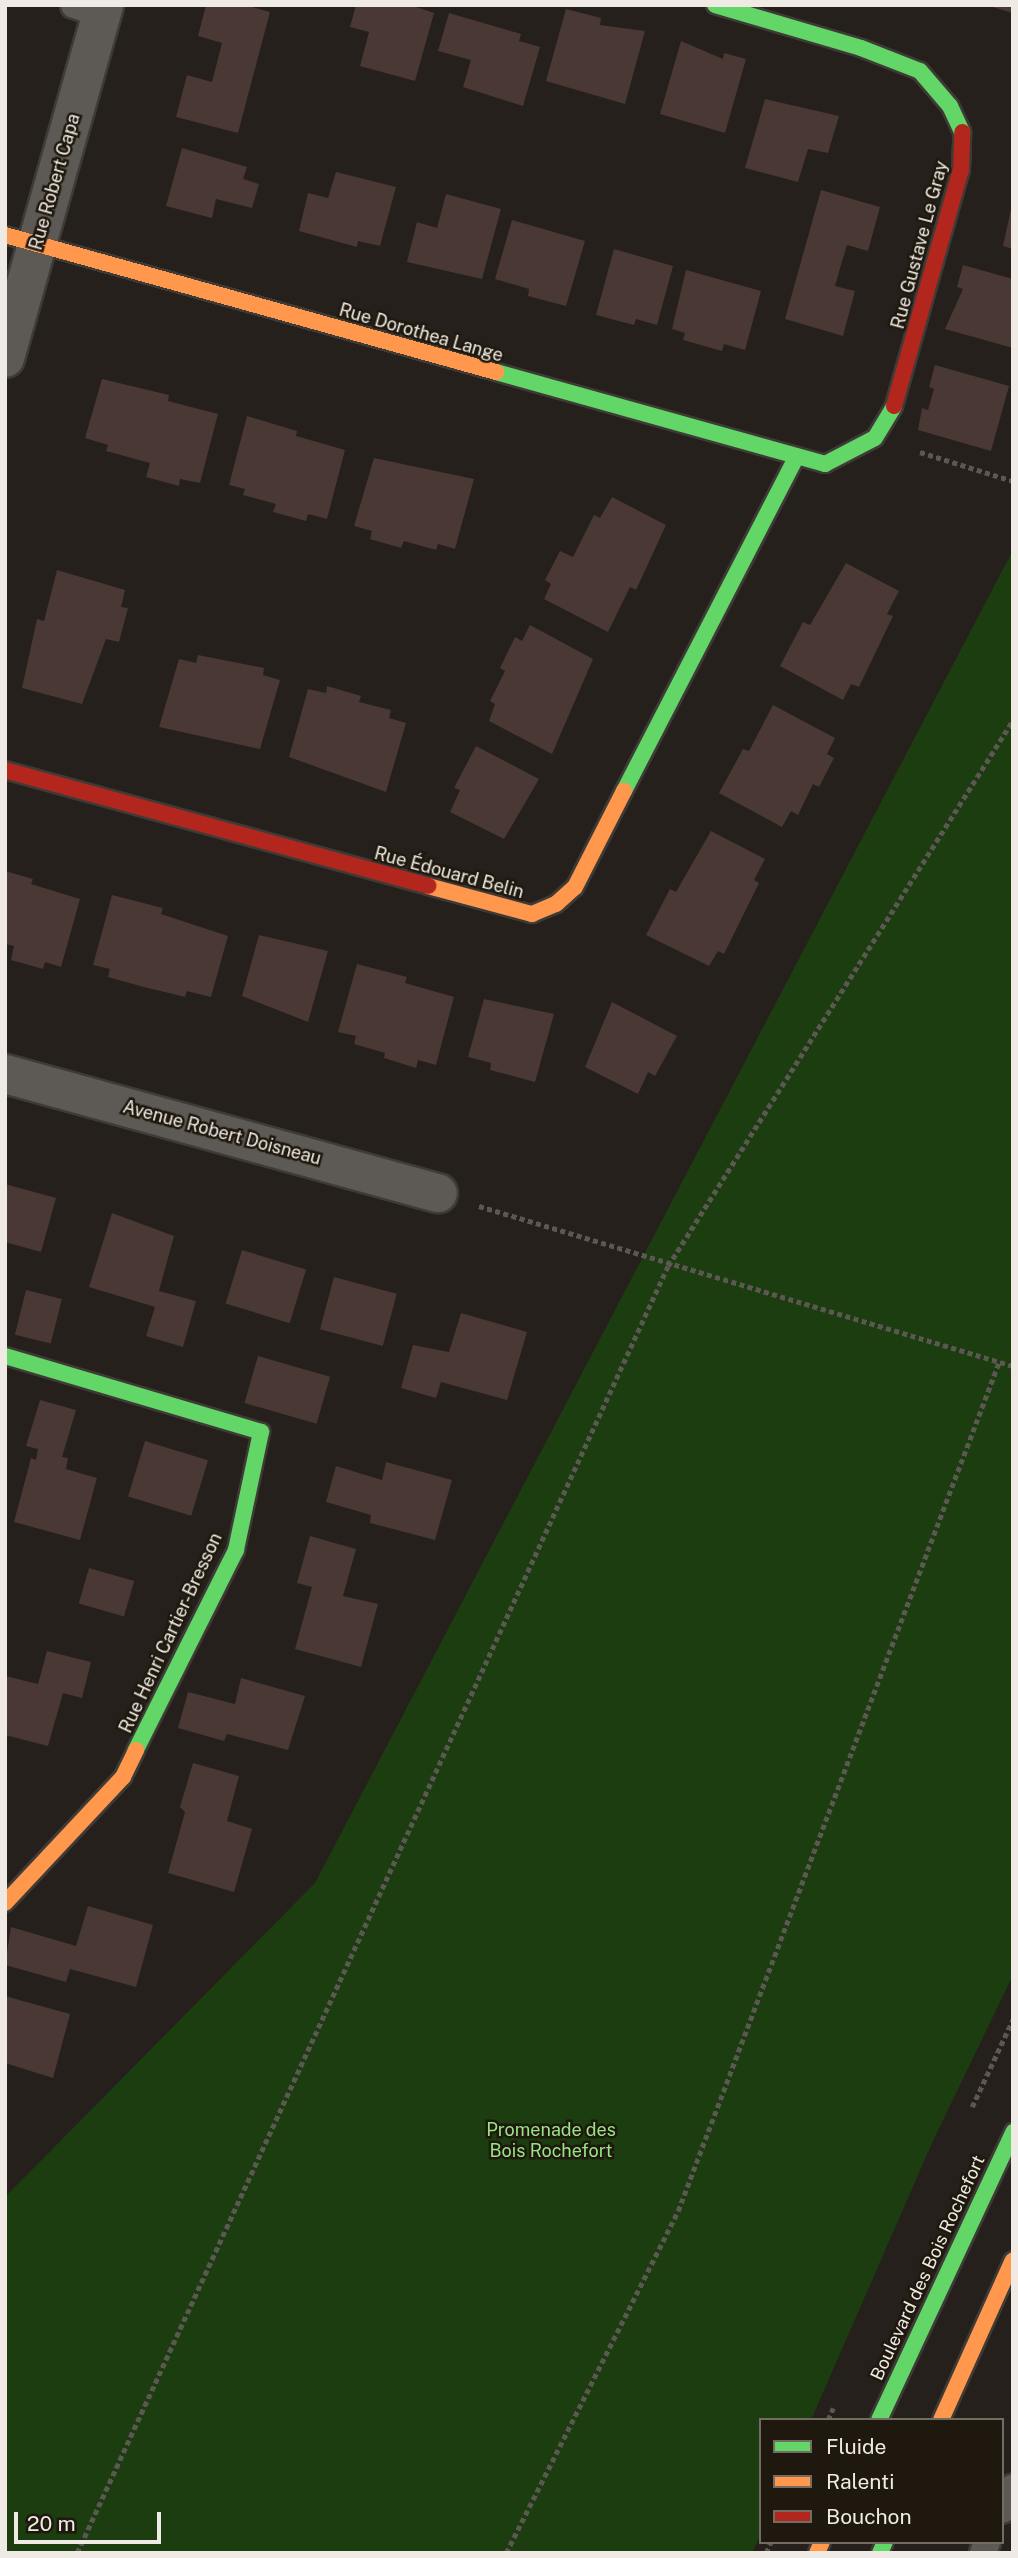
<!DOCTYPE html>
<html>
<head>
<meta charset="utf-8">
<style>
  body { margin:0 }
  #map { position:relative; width:1018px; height:2558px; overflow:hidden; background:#25201b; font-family:"Public Sans",sans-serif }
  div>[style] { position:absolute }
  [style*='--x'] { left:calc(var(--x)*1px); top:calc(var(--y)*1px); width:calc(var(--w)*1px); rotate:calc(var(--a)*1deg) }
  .green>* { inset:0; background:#1b3d10 }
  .building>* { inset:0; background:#493833; transform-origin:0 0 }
  .path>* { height:4.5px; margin-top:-2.25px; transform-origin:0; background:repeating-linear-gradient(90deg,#5c5753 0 5px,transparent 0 8.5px) }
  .roads { filter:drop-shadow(2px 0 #3e3b37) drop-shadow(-2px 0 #3e3b37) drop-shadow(0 2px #3e3b37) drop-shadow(0 -2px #3e3b37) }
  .lane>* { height:26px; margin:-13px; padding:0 13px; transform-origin:13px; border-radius:13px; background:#5d5a56 }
  .street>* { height:38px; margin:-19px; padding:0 19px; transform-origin:19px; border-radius:19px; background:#5d5a56 }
  .fast>* { height:16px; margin:-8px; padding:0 8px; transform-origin:8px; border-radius:8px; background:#63d668 }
  .slow>* { height:16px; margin:-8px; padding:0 8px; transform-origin:8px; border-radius:8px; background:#ff974d }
  .jam>* { height:16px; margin:-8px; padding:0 8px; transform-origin:8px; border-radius:8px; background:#b3261e }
  span { translate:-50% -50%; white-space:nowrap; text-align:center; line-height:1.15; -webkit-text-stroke:5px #1f180e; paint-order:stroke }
  .street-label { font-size:18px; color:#efeae3 }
  .park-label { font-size:18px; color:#97e685 }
  .frame { position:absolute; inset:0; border:7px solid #efeae3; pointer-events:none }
  .legend { position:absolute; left:759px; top:2418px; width:245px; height:126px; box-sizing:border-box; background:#1f180e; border:2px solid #726c63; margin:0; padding:9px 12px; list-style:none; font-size:21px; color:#efeae3 }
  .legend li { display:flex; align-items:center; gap:14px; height:35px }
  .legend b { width:35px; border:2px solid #726c63 }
  .scale { position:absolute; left:14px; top:2512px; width:147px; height:32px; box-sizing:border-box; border:4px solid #efeae3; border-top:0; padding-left:9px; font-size:21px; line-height:24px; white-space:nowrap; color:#efeae3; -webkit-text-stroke:5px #1f180e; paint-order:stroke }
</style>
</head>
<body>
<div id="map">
  <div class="green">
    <i style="clip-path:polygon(1013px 550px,1013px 1975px,932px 2143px,811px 2420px,761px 2420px,761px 2534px,752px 2553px,5px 2553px,5px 2197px,315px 1883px)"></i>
  </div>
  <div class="building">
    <i style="clip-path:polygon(206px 5px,245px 5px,270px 12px,238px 133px,176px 117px,187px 75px,212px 82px,222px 43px,198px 36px)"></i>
    <i style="clip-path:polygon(356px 5px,410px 5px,434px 13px,415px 81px,360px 66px,369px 32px,350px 27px)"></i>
    <i style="clip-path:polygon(990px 5px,1013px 5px,1013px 13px,989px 6px)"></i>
    <i style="clip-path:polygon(566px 9px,601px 18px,600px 25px,645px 31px,625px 104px,546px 81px)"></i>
    <i style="clip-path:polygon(449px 13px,521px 34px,519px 41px,540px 47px,523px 106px,463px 87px,471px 60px,438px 51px)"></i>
    <i style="clip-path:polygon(681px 41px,723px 59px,724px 53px,746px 59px,725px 133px,660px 114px)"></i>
    <i style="clip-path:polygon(765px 99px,839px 116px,828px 153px,808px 149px,798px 182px,745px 168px)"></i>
    <i style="clip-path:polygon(182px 148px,247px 167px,243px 179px,259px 184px,252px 208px,216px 199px,212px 218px,166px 206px)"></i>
    <i style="clip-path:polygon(336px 172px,396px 187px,380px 246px,358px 241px,357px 247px,299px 231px,308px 193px,328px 198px)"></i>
    <i style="clip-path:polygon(821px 190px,880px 207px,868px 251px,847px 245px,841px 265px,835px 286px,855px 291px,843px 336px,785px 319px)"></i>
    <i style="clip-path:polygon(446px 194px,501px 209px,482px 279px,407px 262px,417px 222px,437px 228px)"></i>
    <i style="clip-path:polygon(1013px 200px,1013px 249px,1003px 246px)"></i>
    <i style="clip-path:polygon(512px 220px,585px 241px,566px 306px,528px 296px,529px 289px,495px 279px)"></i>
    <i style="clip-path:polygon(614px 249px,673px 266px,657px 325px,636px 319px,634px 325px,596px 315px)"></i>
    <i style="clip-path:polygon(963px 265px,1013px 279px,1013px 348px,945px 329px,963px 289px,957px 287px)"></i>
    <i style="clip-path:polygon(686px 270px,761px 291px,745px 350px,724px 344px,722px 351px,683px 340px,685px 333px,672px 329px)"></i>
    <i style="clip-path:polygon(935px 365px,1009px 386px,991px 451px,918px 430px,922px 408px,928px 410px,934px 389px,929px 387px)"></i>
    <i style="clip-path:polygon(102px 379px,169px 395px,168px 401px,218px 414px,200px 483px,180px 479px,179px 486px,146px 477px,150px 463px,106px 451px,108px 445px,85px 438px)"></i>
    <i style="clip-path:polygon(247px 416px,297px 431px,296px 436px,345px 450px,327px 519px,308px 514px,306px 521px,273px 512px,276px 504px,243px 495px,245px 489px,229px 485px)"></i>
    <i style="clip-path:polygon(374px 458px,474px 479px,455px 549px,438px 544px,436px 550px,404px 541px,401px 548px,370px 539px,372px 531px,354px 526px)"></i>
    <i style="clip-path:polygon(612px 497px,666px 525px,636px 590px,630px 587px,608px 632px,544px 599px,551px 584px,545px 580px,560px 551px,573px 557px,594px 515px,600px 518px)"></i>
    <i style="clip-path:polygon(846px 563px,899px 591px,887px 614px,893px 616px,859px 687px,851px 684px,843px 700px,780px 666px,803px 622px,810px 625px)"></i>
    <i style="clip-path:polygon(57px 570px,125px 590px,121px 607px,128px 608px,119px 642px,106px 639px,82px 704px,22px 688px,37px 619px,44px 621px)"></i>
    <i style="clip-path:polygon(530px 625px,593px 659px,552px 754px,489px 721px,495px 704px,490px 701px,505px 671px,500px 668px,515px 637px,522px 641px)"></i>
    <i style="clip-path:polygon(198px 655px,264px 668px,263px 675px,280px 680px,260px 749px,159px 727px,179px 659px,196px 663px)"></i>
    <i style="clip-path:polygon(327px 686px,361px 696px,359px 702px,391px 710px,389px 718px,406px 723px,386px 792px,289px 757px,308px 689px,326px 693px)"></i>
    <i style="clip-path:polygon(773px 705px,835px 738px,827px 754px,834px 758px,819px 787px,813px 784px,798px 815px,791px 811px,782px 827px,719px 793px,743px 749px,749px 751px)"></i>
    <i style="clip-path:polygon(476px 746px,539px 779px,504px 839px,450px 812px,460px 790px,454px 788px)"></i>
    <i style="clip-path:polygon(711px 831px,765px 859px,754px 880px,759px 883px,724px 954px,718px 951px,709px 966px,646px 935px,670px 889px,676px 892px)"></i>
    <i style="clip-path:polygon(5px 871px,33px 879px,31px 884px,80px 899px,61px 967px,45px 962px,43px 969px,11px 960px,14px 946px,5px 944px)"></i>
    <i style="clip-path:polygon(112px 895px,163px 908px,161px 914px,228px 936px,211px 997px,187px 991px,185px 997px,140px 986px,108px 977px,110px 969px,93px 965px)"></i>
    <i style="clip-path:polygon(259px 935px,328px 951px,308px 1022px,242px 996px)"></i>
    <i style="clip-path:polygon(357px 964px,407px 977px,405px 983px,454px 997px,436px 1065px,418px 1060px,416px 1068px,384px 1058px,385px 1053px,354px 1044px,356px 1036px,338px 1032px)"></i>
    <i style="clip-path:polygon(484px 999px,554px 1014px,535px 1082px,490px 1070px,491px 1063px,468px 1057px)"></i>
    <i style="clip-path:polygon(612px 1002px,677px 1036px,655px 1076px,648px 1072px,638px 1094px,585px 1067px)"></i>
    <i style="clip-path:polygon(5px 1184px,56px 1198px,41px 1252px,5px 1242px)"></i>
    <i style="clip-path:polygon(112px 1213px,174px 1236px,159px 1291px,196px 1301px,183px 1347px,146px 1336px,155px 1307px,89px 1287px)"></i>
    <i style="left:242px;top:1250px;width:67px;height:56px;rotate:17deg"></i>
    <i style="left:334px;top:1277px;width:65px;height:54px;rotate:15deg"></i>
    <i style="left:26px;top:1290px;width:37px;height:46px;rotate:14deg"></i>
    <i style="clip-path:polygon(461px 1313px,527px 1332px,507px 1400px,441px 1382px,436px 1398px,401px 1388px,413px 1345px,449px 1352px)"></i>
    <i style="left:258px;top:1356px;width:75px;height:49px;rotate:16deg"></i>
    <i style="clip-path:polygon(40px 1400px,76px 1410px,62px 1457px,68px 1458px,66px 1469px,97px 1478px,80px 1540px,14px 1522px,31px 1458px,36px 1460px,38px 1449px,26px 1446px)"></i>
    <i style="left:145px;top:1441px;width:66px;height:58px;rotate:17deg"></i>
    <i style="clip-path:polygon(386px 1462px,452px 1480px,435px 1540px,370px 1523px,371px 1515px,326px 1502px,336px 1466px,382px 1480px)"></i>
    <i style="clip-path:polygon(310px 1536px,356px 1549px,343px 1596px,378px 1604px,361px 1667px,295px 1649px,312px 1587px,297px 1583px)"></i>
    <i style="left:89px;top:1568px;width:47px;height:37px;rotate:16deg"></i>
    <i style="clip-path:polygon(47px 1651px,91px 1662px,82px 1698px,63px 1693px,48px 1746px,5px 1735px,5px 1676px,38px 1684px)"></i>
    <i style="clip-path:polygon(241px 1678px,305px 1696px,288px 1750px,227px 1734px,224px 1741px,178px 1728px,188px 1692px,235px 1704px)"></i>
    <i style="clip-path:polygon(193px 1763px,239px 1776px,227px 1821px,252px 1829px,234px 1892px,168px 1873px,185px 1812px,180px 1807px)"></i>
    <i style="clip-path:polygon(88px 1906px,153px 1925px,136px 1987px,70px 1969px,66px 1982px,5px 1965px,11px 1927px,76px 1946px)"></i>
    <i style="clip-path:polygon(5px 1996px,70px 2014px,53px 2078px,5px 2063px)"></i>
  </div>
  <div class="path">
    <i style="--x:920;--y:452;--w:97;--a:17.3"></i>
    <i style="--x:479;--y:1206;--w:557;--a:16.68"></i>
    <i style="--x:972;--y:2107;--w:97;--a:-65"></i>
    <i style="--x:828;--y:2420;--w:13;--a:-67"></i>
    <i style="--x:77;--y:2553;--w:1416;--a:-65.34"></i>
    <i style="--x:668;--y:1266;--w:646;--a:-57.71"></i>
    <i style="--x:506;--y:2553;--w:383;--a:-63.3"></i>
    <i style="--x:678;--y:2211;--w:908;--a:-69.29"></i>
    <i style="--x:766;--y:2553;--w:12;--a:-66"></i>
  </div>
  <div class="roads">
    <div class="lane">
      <i style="--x:74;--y:5;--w:29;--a:18"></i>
      <i style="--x:1002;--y:2510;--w:25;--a:-64"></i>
      <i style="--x:983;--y:2553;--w:12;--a:-70"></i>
    </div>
    <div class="street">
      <i style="--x:5;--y:358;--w:367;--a:-74.3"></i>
      <i style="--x:5;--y:1074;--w:449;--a:15.4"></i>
    </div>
    <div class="fast">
      <i style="--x:715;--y:5;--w:152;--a:16.4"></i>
      <i style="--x:861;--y:48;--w:63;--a:21.3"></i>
      <i style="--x:920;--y:71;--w:46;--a:49.4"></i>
      <i style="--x:950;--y:106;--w:29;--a:65"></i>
      <i style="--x:496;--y:372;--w:342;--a:15.6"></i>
      <i style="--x:825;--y:464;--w:56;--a:-27.5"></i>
      <i style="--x:875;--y:438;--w:37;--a:-59"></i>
      <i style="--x:624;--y:791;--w:373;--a:-62.7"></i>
      <i style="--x:5;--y:1356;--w:267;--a:16.5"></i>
      <i style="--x:261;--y:1432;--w:121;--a:102"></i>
      <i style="--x:236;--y:1550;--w:224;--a:116.6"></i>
      <i style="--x:879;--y:2420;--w:318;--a:-65"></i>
      <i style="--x:880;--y:2553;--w:12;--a:-66"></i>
    </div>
    <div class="slow">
      <i style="--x:5;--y:235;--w:510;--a:15.59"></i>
      <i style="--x:428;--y:886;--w:108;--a:15.1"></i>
      <i style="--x:532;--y:914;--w:26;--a:-23"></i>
      <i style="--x:556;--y:904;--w:25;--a:-42"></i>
      <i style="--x:575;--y:887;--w:108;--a:-63"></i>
      <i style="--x:5;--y:1903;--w:173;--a:-46.9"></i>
      <i style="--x:123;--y:1777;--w:30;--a:-64"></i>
      <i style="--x:941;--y:2420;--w:175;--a:-65.8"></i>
      <i style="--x:817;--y:2553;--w:12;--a:-66"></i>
    </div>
    <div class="jam">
      <i style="--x:894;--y:406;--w:245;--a:-74.2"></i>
      <i style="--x:961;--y:170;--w:38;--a:-88"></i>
      <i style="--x:5;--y:770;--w:439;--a:15.3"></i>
    </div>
  </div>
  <div class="street-label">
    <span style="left:55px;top:182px;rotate:-74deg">Rue Robert Capa</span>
    <span style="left:920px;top:245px;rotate:-75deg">Rue Gustave Le Gray</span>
    <span style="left:421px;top:333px;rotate:16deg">Rue Dorothea Lange</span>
    <span style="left:449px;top:873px;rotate:15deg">Rue Édouard Belin</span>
    <span style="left:222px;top:1133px;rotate:15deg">Avenue Robert Doisneau</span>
    <span style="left:171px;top:1633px;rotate:-65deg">Rue Henri Cartier-Bresson</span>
    <span style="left:928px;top:2268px;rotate:-65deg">Boulevard des Bois Rochefort</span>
  </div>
  <div class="park-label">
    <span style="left:551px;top:2141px">Promenade des<br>Bois Rochefort</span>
  </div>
  <div class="frame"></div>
  <ul class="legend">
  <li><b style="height:9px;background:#63d668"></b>Fluide</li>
  <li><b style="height:9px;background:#ff974d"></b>Ralenti</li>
  <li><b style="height:9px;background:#b3261e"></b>Bouchon</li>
  </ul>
  <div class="scale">20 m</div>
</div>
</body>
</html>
